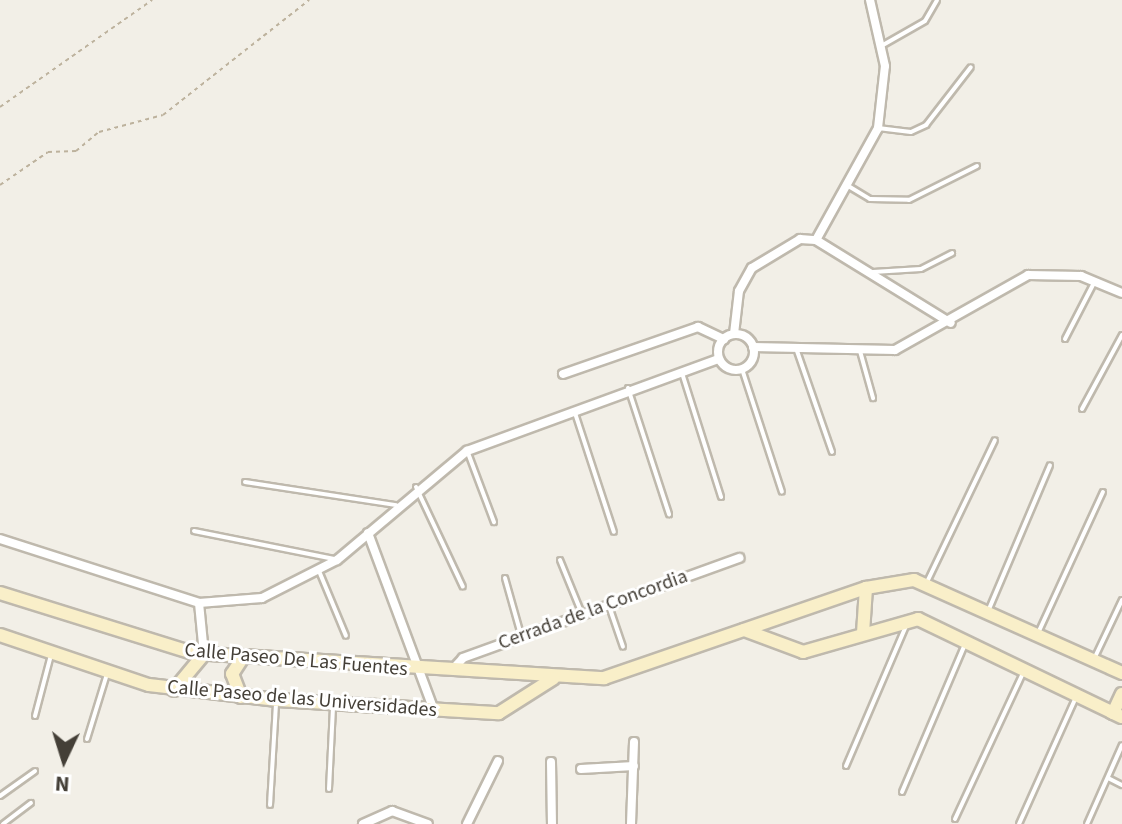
<!DOCTYPE html>
<html>
<head>
<meta charset="utf-8">
<style>
  body { margin:0 }
  #map { position:relative; width:1122px; height:824px; overflow:hidden; background:#f2efe7; font-family:"Source Sans 3",sans-serif }
  div>[style] { position:absolute }
  [style*='--x'] { left:calc(var(--x)*1px); top:calc(var(--y)*1px); width:calc(var(--w)*1px); rotate:calc(var(--a)*1deg) }
  .path>* { height:2px; margin-top:-1px; transform-origin:0; background:repeating-linear-gradient(90deg,#bdb29d 0 4px,transparent 0 8px) }
  .roads { filter:drop-shadow(2px 0 #bfb9ad) drop-shadow(-2px 0 #bfb9ad) drop-shadow(0 2px #bfb9ad) drop-shadow(0 -2px #bfb9ad) }
  .lane>* { height:4px; margin:-2px; padding:0 2px; transform-origin:2px; border-radius:2px; background:#fff }
  .street>* { height:8px; margin:-4px; padding:0 4px; transform-origin:4px; border-radius:4px; background:#fff }
  .street>.ring { margin:-4px; padding:0; box-sizing:content-box; background:none; border:8px solid #fff; border-radius:50% }
  .secondary>* { height:12px; margin:-6px; padding:0 6px; transform-origin:6px; border-radius:6px; background:#f9efc9 }
  span { translate:-50% -50%; white-space:nowrap; text-align:center; line-height:1.15; -webkit-text-stroke:6px #fff; paint-order:stroke }
  .street-label { font-size:20px; color:#443f37 }
  .north { position:absolute; left:24px; top:720px; width:80px; height:80px; -webkit-text-stroke:6px #fff; paint-order:stroke; rotate:184deg; font-size:22px; font-weight:700; line-height:32px; text-align:center; color:#443f37 }
  .north::after { content:''; display:block; margin:auto; width:28px; height:36px; background:#443f37; clip-path:polygon(50% 0,100% 100%,50% 72%,0 100%) }
</style>
</head>
<body>
<div id="map">
  <div class="path">
    <i style="--x:0;--y:107;--w:186;--a:-35.1"></i>
    <i style="--x:0;--y:185;--w:58;--a:-34.5"></i>
    <i style="--x:48;--y:152;--w:28;--a:-2"></i>
    <i style="--x:76;--y:151;--w:30;--a:-40"></i>
    <i style="--x:99;--y:132;--w:66;--a:-14.9"></i>
    <i style="--x:163;--y:115;--w:186;--a:-38.2"></i>
  </div>
  <div class="roads">
    <div class="lane">
      <i style="--x:883;--y:45;--w:48;--a:-29.7"></i>
      <i style="--x:925;--y:21;--w:24;--a:-60"></i>
      <i style="--x:878;--y:128;--w:33;--a:7"></i>
      <i style="--x:911;--y:132;--w:17;--a:-25"></i>
      <i style="--x:926;--y:125;--w:73;--a:-52.2"></i>
      <i style="--x:850;--y:187;--w:23;--a:31"></i>
      <i style="--x:870;--y:199;--w:39;--a:1"></i>
      <i style="--x:909;--y:200;--w:76;--a:-26.6"></i>
      <i style="--x:873;--y:272;--w:48;--a:-3.6"></i>
      <i style="--x:921;--y:269;--w:35;--a:-27"></i>
      <i style="--x:1065;--y:339;--w:65;--a:-62.7"></i>
      <i style="--x:796;--y:348;--w:110;--a:70.9"></i>
      <i style="--x:860;--y:351;--w:49;--a:74.5"></i>
      <i style="--x:742;--y:369;--w:129;--a:72"></i>
      <i style="--x:682;--y:373;--w:130;--a:72.5"></i>
      <i style="--x:628;--y:388;--w:133;--a:72"></i>
      <i style="--x:1082;--y:409;--w:84;--a:-61.6"></i>
      <i style="--x:575;--y:413;--w:125;--a:71.9"></i>
      <i style="--x:468;--y:453;--w:74;--a:69.4"></i>
      <i style="--x:245;--y:482;--w:153;--a:8.7"></i>
      <i style="--x:416;--y:487;--w:110;--a:64.8"></i>
      <i style="--x:194;--y:531;--w:143;--a:11.3"></i>
      <i style="--x:560;--y:560;--w:58;--a:67.8"></i>
      <i style="--x:319;--y:571;--w:70;--a:67.4"></i>
      <i style="--x:505;--y:578;--w:59;--a:74.3"></i>
      <i style="--x:927;--y:582;--w:157;--a:-64.4"></i>
      <i style="--x:609;--y:606;--w:43;--a:71.1"></i>
      <i style="--x:989;--y:609;--w:156;--a:-67"></i>
      <i style="--x:1039;--y:631;--w:153;--a:-65.3"></i>
      <i style="--x:1095;--y:657;--w:63;--a:-64.7"></i>
      <i style="--x:35;--y:716;--w:63;--a:-75.3"></i>
      <i style="--x:87;--y:739;--w:68;--a:-72.9"></i>
      <i style="--x:846;--y:766;--w:155;--a:-66.8"></i>
      <i style="--x:1108;--y:778;--w:16;--a:27"></i>
      <i style="--x:329;--y:789;--w:82;--a:-87.2"></i>
      <i style="--x:902;--y:792;--w:161;--a:-66.9"></i>
      <i style="--x:0;--y:796;--w:43;--a:-35.5"></i>
      <i style="--x:270;--y:805;--w:102;--a:-86.6"></i>
      <i style="--x:955;--y:819;--w:163;--a:-65"></i>
      <i style="--x:3;--y:824;--w:35;--a:-37"></i>
      <i style="--x:1019;--y:824;--w:139;--a:-65.8"></i>
      <i style="--x:1087;--y:824;--w:86;--a:-66.1"></i>
    </div>
    <div class="street">
      <i style="--x:816;--y:240;--w:128;--a:-61"></i>
      <i style="--x:878;--y:128;--w:62;--a:-83.6"></i>
      <i style="--x:885;--y:66;--w:68;--a:-102.8"></i>
      <i style="--x:734;--y:334;--w:43;--a:-83.4"></i>
      <i style="--x:739;--y:291;--w:26;--a:-61"></i>
      <i style="--x:752;--y:268;--w:56;--a:-31.1"></i>
      <i style="--x:800;--y:239;--w:16;--a:4"></i>
      <i style="--x:816;--y:240;--w:158;--a:31.6"></i>
      <i class="ring" style="left:718px;top:334px;width:28px;height:28px"></i>
      <i style="--x:753;--y:347;--w:142;--a:1.2"></i>
      <i style="--x:895;--y:350;--w:153;--a:-29.4"></i>
      <i style="--x:1028;--y:275;--w:53;--a:1.1"></i>
      <i style="--x:1081;--y:276;--w:44;--a:22.5"></i>
      <i style="--x:563;--y:374;--w:143;--a:-19.2"></i>
      <i style="--x:698;--y:327;--w:29;--a:25"></i>
      <i style="--x:368;--y:533;--w:189;--a:69.6"></i>
      <i style="--x:0;--y:539;--w:209;--a:17.8"></i>
      <i style="--x:199;--y:603;--w:63;--a:-4.5"></i>
      <i style="--x:262;--y:598;--w:84;--a:-26.9"></i>
      <i style="--x:337;--y:560;--w:170;--a:-40"></i>
      <i style="--x:467;--y:451;--w:268;--a:-20.1"></i>
      <i style="--x:199;--y:603;--w:51;--a:84.4"></i>
      <i style="--x:452;--y:670;--w:16;--a:-47"></i>
      <i style="--x:463;--y:658;--w:294;--a:-19.9"></i>
      <i style="--x:551;--y:762;--w:62;--a:89.1"></i>
      <i style="--x:581;--y:769;--w:53;--a:-3.2"></i>
      <i style="--x:363;--y:824;--w:32;--a:-24"></i>
      <i style="--x:392;--y:811;--w:38;--a:20"></i>
      <i style="--x:467;--y:824;--w:70;--a:-63.8"></i>
      <i style="--x:631;--y:824;--w:82;--a:-87.9"></i>
    </div>
    <div class="secondary">
      <i style="--x:0;--y:593;--w:202;--a:17.3"></i>
      <i style="--x:193;--y:653;--w:412;--a:3.5"></i>
      <i style="--x:604;--y:678;--w:277;--a:-19"></i>
      <i style="--x:866;--y:588;--w:49;--a:-9.5"></i>
      <i style="--x:914;--y:580;--w:228;--a:24.1"></i>
      <i style="--x:744;--y:630;--w:63;--a:20.4"></i>
      <i style="--x:803;--y:652;--w:120;--a:-16"></i>
      <i style="--x:918;--y:619;--w:226;--a:25.7"></i>
      <i style="--x:863;--y:633;--w:45;--a:-86.2"></i>
      <i style="--x:0;--y:635;--w:157;--a:18.6"></i>
      <i style="--x:149;--y:685;--w:129;--a:6.7"></i>
      <i style="--x:277;--y:700;--w:222;--a:3.4"></i>
      <i style="--x:499;--y:713;--w:65;--a:-32.5"></i>
      <i style="--x:174;--y:690;--w:47;--a:-50.2"></i>
      <i style="--x:241;--y:697;--w:25;--a:-111"></i>
      <i style="--x:232;--y:674;--w:20;--a:-57"></i>
      <i style="--x:1113;--y:713;--w:21;--a:-65"></i>
    </div>
  </div>
  <div class="street-label">
    <span style="left:593px;top:610px;rotate:-20deg">Cerrada de la Concordia</span>
    <span style="left:296px;top:660px;rotate:5deg">Calle Paseo De Las Fuentes</span>
    <span style="left:302px;top:699px;rotate:5deg">Calle Paseo de las Universidades</span>
  </div>
  <div class="north">N</div>
</div>
</body>
</html>
